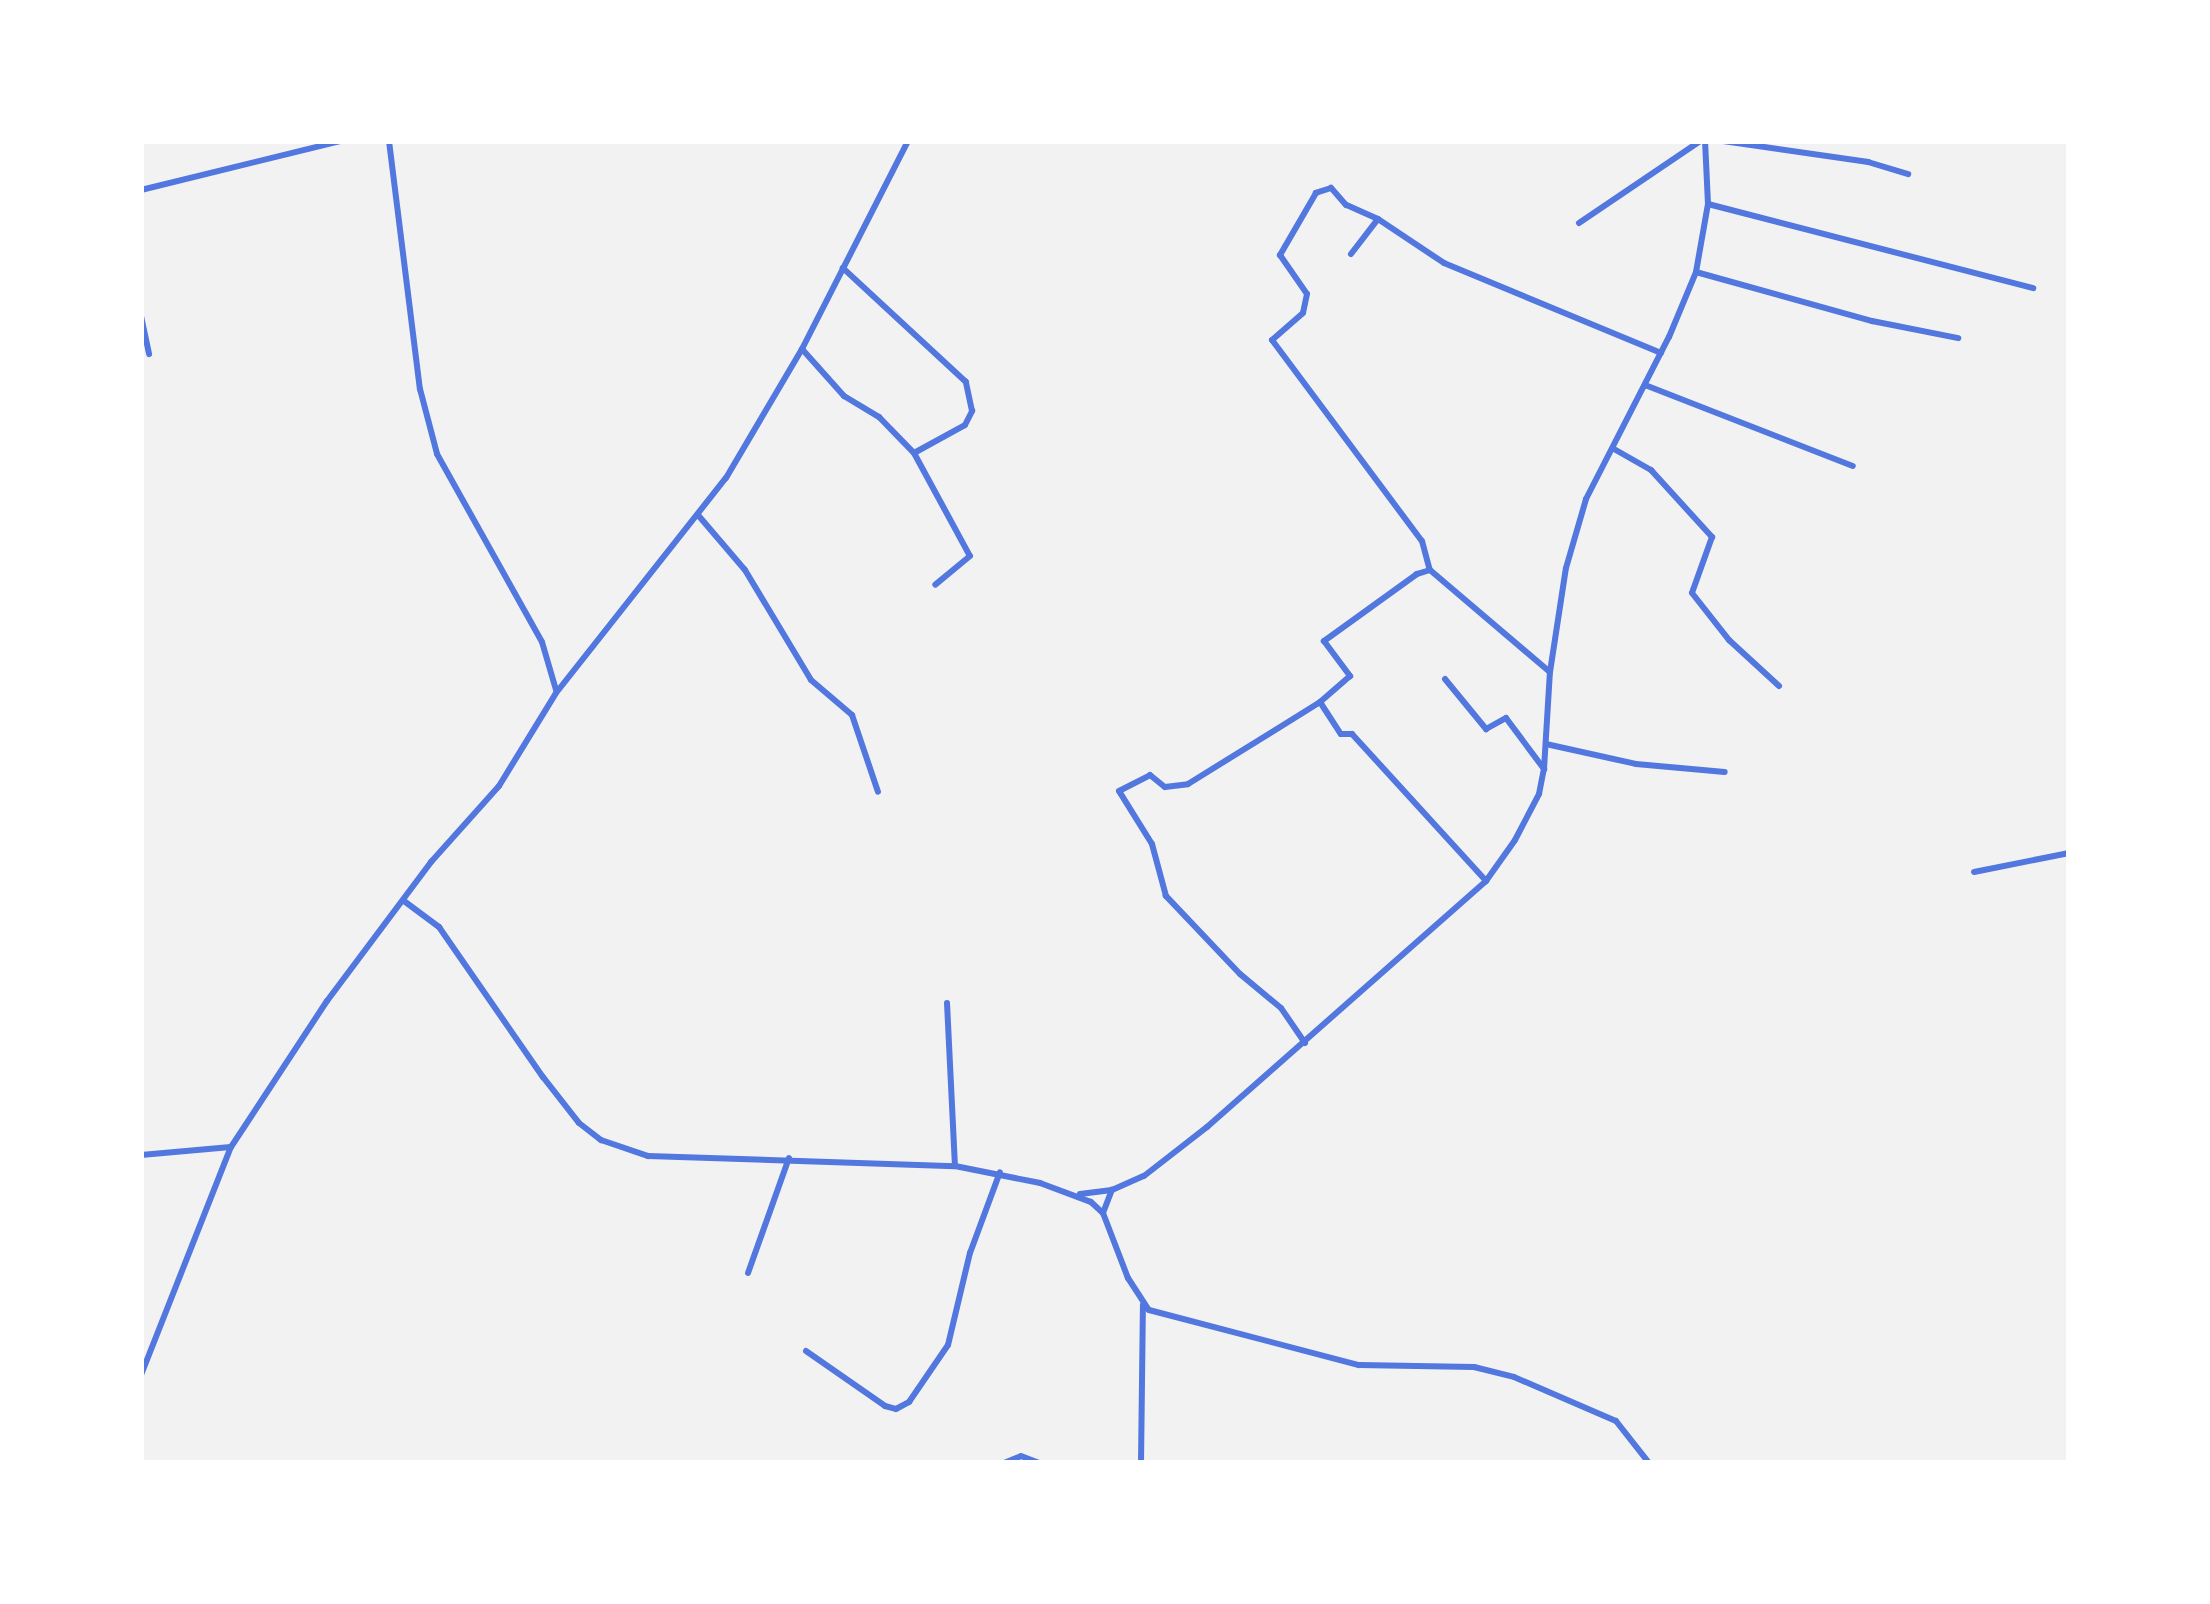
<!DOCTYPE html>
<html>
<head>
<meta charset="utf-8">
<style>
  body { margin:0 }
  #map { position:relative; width:2210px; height:1604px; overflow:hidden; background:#f2f2f2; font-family:Montserrat,sans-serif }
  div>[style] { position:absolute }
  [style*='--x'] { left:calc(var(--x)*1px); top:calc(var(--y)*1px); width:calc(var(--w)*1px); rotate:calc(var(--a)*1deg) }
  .minor>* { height:6px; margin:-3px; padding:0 3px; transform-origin:3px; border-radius:3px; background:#5277de }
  span { translate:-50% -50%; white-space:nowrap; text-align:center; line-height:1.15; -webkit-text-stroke:9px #fff; paint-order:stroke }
  .frame { position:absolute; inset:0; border:144px solid #fff; pointer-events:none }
</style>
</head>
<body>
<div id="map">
  <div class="minor">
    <i style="--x:389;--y:141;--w:250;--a:82.9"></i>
    <i style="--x:420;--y:389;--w:67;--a:75.3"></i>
    <i style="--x:437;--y:454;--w:215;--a:60.8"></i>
    <i style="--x:542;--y:642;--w:50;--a:73.7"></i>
    <i style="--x:1723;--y:141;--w:147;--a:8.2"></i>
    <i style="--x:1868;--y:162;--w:42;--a:16.7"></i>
    <i style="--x:141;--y:190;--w:205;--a:-13.8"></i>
    <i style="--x:1708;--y:204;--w:336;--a:14.5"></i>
    <i style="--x:1378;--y:219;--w:35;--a:-156"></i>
    <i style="--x:1346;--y:205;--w:23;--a:-131"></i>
    <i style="--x:1331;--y:188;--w:16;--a:162"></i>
    <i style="--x:1316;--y:193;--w:72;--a:120.1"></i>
    <i style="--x:1280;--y:255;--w:47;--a:55.3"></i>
    <i style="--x:1307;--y:294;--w:19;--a:102"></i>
    <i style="--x:1303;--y:313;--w:41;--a:138.9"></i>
    <i style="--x:1272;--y:340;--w:251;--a:53.3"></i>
    <i style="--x:1422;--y:541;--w:30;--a:75"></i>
    <i style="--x:1430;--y:570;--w:157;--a:40.4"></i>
    <i style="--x:1579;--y:223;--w:146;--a:-34.1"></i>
    <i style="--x:1351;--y:254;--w:44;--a:-52.4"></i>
    <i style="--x:1378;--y:219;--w:79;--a:33.7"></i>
    <i style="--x:1444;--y:263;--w:235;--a:22.5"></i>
    <i style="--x:1696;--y:272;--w:183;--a:15.6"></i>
    <i style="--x:1872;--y:321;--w:88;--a:11.2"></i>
    <i style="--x:141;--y:316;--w:39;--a:78"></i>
    <i style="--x:802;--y:349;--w:63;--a:48.2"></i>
    <i style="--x:844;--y:396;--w:41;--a:31"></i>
    <i style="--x:879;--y:417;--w:50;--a:45.8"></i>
    <i style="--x:914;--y:453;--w:58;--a:-28.8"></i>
    <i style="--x:965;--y:425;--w:16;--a:-63"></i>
    <i style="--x:972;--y:411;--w:30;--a:-102"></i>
    <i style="--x:966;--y:382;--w:168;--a:-137.2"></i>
    <i style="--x:1645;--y:385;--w:223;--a:21.3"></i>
    <i style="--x:1614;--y:449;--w:43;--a:29.6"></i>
    <i style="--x:1651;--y:470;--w:91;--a:47.7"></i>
    <i style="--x:1712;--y:537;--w:59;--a:109.7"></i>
    <i style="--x:1692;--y:593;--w:60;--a:51.8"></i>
    <i style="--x:1729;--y:640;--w:68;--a:42.6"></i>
    <i style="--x:914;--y:453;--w:117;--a:61.5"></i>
    <i style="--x:970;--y:556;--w:45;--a:140.4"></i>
    <i style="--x:698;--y:515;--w:72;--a:49.5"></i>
    <i style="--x:745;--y:570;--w:128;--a:59"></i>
    <i style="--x:811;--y:680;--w:54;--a:40.5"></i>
    <i style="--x:852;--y:715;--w:81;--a:71.3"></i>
    <i style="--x:1430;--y:570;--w:14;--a:163"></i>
    <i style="--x:1417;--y:574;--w:115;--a:144.2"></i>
    <i style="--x:1324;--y:641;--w:44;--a:53.4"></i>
    <i style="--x:1350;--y:676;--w:40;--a:139"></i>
    <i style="--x:1320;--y:702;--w:38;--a:57"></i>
    <i style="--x:1341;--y:734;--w:11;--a:0"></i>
    <i style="--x:1352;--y:734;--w:199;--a:47.6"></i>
    <i style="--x:1445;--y:679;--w:65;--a:50.6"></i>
    <i style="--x:1486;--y:729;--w:23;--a:-29"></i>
    <i style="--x:1506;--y:718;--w:64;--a:53.3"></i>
    <i style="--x:1546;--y:744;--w:92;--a:12.5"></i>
    <i style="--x:1636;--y:764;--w:89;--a:5.1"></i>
    <i style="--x:1974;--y:872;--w:97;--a:-11.3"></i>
    <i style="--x:404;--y:901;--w:44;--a:36.6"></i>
    <i style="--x:439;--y:927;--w:183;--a:55.3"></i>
    <i style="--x:543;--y:1077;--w:58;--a:52"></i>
    <i style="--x:579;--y:1123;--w:28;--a:38"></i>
    <i style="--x:601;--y:1140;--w:50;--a:18.8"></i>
    <i style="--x:648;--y:1156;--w:307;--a:1.9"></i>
    <i style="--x:955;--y:1166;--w:87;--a:11.3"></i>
    <i style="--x:1040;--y:1183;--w:54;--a:20.4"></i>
    <i style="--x:1091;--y:1202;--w:16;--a:43"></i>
    <i style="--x:1103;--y:1213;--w:70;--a:69"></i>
    <i style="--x:1128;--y:1278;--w:38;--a:57"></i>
    <i style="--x:1149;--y:1310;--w:217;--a:14.7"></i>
    <i style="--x:1359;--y:1365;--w:115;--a:1"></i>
    <i style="--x:1474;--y:1367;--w:41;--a:14"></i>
    <i style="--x:1514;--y:1377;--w:111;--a:23.3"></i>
    <i style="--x:1616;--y:1421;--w:53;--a:51.8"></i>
    <i style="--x:947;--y:1003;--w:163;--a:87.2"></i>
    <i style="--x:1305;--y:1043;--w:42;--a:-124.4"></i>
    <i style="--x:1281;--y:1008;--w:53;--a:-140.3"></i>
    <i style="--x:1240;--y:974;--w:108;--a:-133.5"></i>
    <i style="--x:1166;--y:896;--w:54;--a:-105.1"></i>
    <i style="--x:1152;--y:844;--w:62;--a:-121.9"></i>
    <i style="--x:1119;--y:791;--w:35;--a:-27"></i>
    <i style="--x:1150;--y:775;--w:19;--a:39"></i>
    <i style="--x:1165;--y:787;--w:23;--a:-7"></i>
    <i style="--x:1188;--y:784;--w:155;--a:-31.8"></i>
    <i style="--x:141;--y:1155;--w:90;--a:-5.1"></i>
    <i style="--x:1080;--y:1194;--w:32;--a:-7"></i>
    <i style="--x:1112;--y:1190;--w:35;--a:-24"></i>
    <i style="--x:1144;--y:1176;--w:80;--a:-37.9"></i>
    <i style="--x:1207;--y:1127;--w:372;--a:-41.4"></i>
    <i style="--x:1486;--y:881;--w:50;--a:-54.7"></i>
    <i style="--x:1515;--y:840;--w:52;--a:-62.4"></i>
    <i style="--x:1539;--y:794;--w:25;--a:-79"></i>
    <i style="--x:1544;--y:769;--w:97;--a:-86.5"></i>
    <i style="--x:1550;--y:672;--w:105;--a:-81.3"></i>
    <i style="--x:1566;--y:568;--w:72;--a:-73.8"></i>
    <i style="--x:1586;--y:499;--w:182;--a:-62.9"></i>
    <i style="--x:1669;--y:337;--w:70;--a:-67.4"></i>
    <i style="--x:1696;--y:272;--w:69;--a:-80"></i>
    <i style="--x:1708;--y:204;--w:63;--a:-92.7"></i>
    <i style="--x:1103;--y:1213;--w:25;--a:-69"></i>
    <i style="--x:748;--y:1273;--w:122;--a:-70.4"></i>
    <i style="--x:806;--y:1351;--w:96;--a:34.8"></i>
    <i style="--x:885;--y:1406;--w:11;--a:15"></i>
    <i style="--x:896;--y:1409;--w:15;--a:-28"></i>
    <i style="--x:909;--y:1402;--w:69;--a:-55.6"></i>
    <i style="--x:948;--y:1345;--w:95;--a:-76.6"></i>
    <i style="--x:970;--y:1253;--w:86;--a:-69.7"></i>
    <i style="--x:141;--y:1375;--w:245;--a:-68.5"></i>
    <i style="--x:231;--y:1147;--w:175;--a:-56.7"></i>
    <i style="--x:327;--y:1001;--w:174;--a:-53.2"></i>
    <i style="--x:431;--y:862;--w:102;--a:-48.2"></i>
    <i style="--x:499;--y:786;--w:109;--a:-58.5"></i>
    <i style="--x:556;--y:693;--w:274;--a:-51.7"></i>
    <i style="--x:726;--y:478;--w:150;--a:-59.5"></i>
    <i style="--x:802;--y:349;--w:233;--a:-63"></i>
    <i style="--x:1004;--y:1463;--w:18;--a:-22"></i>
    <i style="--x:1021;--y:1456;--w:19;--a:21"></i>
    <i style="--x:1141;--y:1463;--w:158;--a:-89.3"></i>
  </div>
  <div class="frame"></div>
</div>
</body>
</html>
